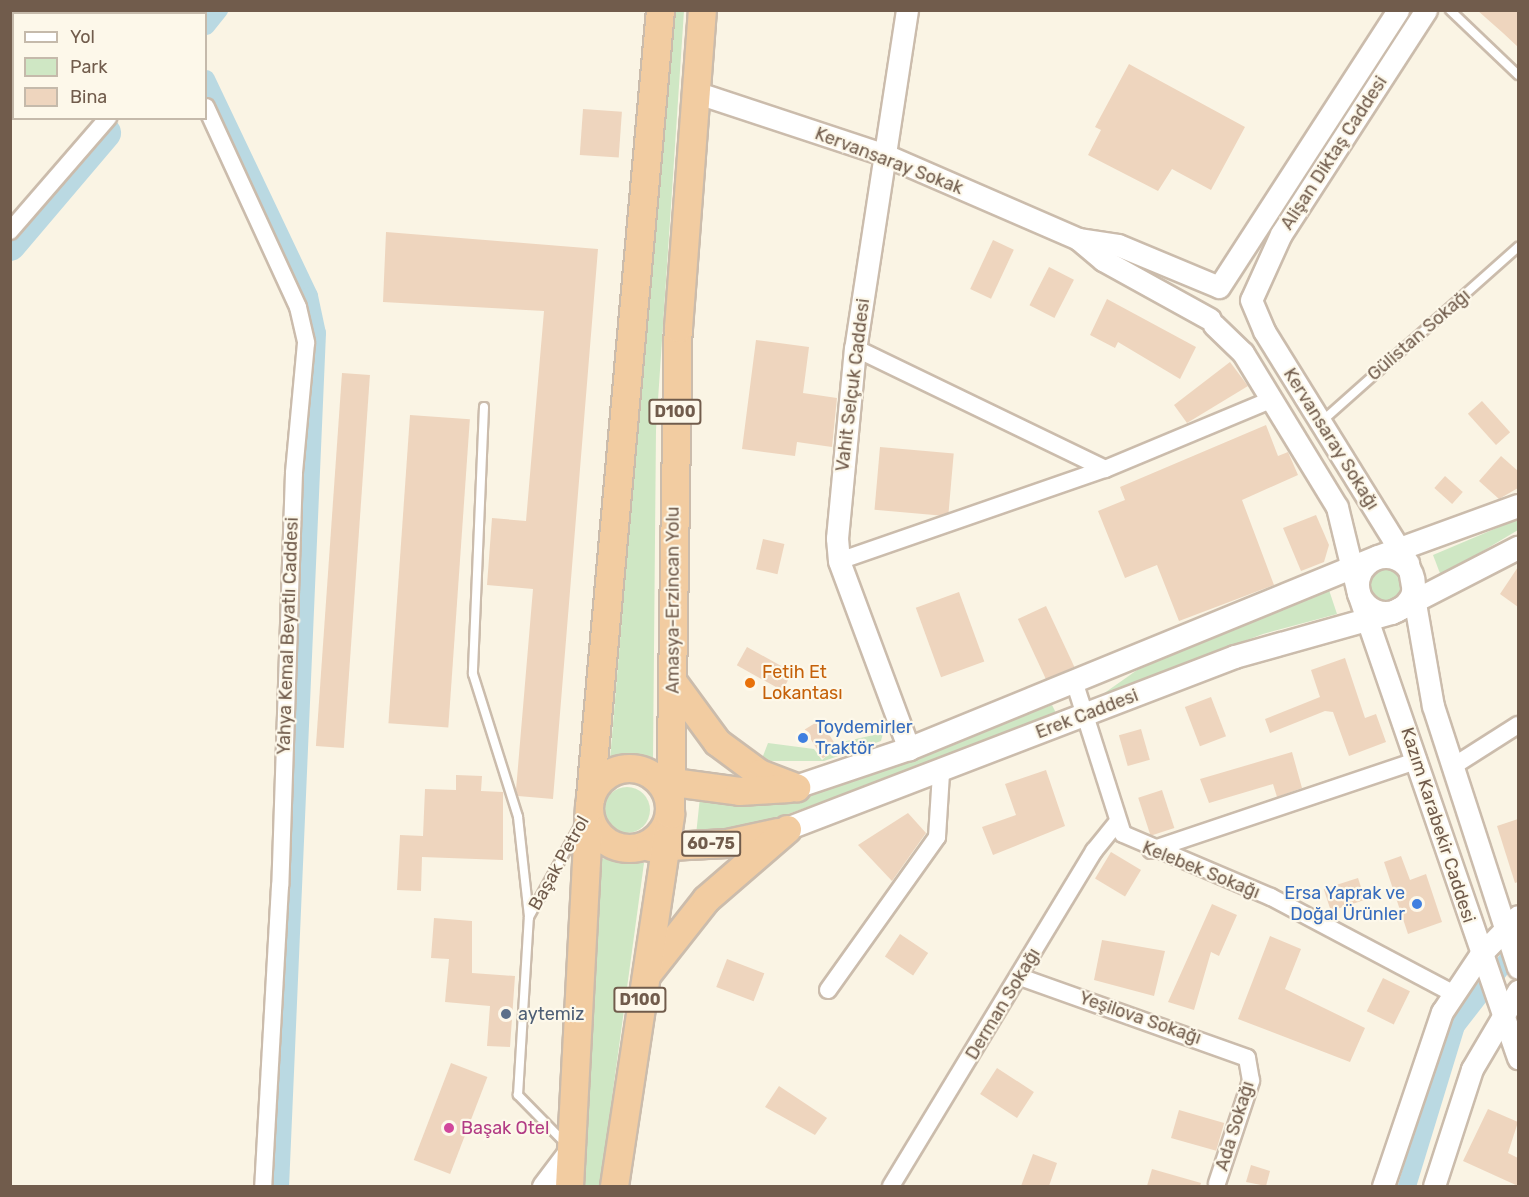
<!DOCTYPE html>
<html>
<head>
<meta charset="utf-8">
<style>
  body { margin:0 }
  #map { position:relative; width:1529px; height:1197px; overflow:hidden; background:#faf4e4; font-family:Rubik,sans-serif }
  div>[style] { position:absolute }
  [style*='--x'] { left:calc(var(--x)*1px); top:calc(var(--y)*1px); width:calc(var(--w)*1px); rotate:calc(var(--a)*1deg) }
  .green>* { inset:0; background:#cfe7c4 }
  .round { border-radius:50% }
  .canal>* { height:18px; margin:-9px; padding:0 9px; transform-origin:9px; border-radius:9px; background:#bad9e2 }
  .river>* { height:32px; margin:-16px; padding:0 16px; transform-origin:16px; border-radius:16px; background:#bad9e2 }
  .building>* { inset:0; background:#eed5be; transform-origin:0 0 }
  .roads { filter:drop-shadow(2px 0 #cbbcac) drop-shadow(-2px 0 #cbbcac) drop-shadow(0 2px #cbbcac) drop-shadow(0 -2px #cbbcac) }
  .service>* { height:8px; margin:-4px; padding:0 4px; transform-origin:4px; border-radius:4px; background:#fff }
  .minor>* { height:16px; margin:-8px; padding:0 8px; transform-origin:8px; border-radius:8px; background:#fff }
  .tertiary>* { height:21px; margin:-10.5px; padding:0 10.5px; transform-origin:10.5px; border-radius:10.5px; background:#fff }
  .secondary>* { height:22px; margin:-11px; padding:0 11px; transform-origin:11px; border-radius:11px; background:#fff }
  .secondary>.ring { margin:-11px; padding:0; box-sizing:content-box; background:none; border:22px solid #fff; border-radius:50% }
  .trunk>* { height:27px; margin:-13.5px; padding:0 13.5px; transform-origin:13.5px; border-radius:13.5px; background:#f2cca1 }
  .trunk>.ring { margin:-13.5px; padding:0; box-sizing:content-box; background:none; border:27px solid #f2cca1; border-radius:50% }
  .dots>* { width:16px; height:16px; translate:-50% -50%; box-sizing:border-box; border:3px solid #fdf8ea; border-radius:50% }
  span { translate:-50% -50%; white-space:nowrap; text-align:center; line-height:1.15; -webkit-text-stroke:4.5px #fdf8ea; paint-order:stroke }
  .shield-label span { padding:2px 4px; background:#fdf8ea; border:2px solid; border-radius:4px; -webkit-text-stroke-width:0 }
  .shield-label { font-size:16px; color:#715c4c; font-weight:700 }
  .street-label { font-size:18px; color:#715c4c }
  .food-label { font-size:18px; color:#c56008 }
  .left { translate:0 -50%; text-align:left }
  .shop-label { font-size:18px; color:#366cbe }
  .right { translate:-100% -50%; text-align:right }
  .service-label { font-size:18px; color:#4e5e75 }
  .hotel-label { font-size:18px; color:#b23c85 }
  .frame { position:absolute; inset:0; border:12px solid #715c4c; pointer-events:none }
  .legend { position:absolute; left:12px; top:12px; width:195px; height:108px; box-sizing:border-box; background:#fdf8ea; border:2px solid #c5baab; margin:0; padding:8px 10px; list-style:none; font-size:18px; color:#715c4c }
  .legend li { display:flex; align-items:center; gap:12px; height:30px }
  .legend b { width:30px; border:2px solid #c5baab }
</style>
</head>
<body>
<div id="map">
  <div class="green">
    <i style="clip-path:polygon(673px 11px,684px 11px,656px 430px,653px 760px,610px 759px)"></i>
    <i style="clip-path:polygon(1518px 519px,1518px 530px,1441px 576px,1433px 555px)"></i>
    <i class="round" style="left:1367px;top:567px;width:36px;height:36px"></i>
    <i style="clip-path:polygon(1329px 590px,1337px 614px,1263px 634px,1103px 694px,1140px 668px)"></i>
    <i style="clip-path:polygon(1052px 705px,1056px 713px,985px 743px,777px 818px,696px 835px,700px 797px,822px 790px)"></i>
    <i style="clip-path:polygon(883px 733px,881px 741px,824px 761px,761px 761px,768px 743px,814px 749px,822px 760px,842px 742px)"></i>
    <i class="round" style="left:604px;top:787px;width:46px;height:46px"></i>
    <i style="clip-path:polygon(598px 858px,644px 863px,600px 1186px,584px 1186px)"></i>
  </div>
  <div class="canal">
    <i style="--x:206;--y:26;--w:21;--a:-51"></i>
    <i style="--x:206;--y:79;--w:240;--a:64.6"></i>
    <i style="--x:309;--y:296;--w:38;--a:78"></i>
    <i style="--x:317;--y:333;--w:854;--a:92.48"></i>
    <i style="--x:1407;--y:1186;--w:167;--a:-73"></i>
    <i style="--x:1456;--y:1026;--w:101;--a:-52.2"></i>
  </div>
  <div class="river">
    <i style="--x:10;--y:245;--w:147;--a:-49.7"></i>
  </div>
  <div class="building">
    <i style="clip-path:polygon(1477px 10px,1518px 10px,1518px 47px,1503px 33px)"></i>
    <i style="clip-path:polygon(1129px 64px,1245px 127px,1211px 190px,1172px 169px,1158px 191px,1088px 155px,1101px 130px,1095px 127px)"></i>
    <i style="left:583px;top:109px;width:39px;height:46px;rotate:4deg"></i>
    <i style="clip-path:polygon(386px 232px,598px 249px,553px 799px,518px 796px,516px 790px,533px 589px,487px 585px,492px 518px,526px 521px,544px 311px,383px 302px)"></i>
    <i style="left:993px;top:240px;width:23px;height:54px;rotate:25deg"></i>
    <i style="left:1049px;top:267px;width:28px;height:43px;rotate:27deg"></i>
    <i style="clip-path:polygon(1107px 299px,1196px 347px,1180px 379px,1118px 342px,1115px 348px,1090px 335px)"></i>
    <i style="clip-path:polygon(756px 340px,809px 347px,803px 393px,837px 398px,832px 447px,797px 442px,795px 456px,742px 449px)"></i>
    <i style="clip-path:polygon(1230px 362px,1248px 386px,1187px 423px,1174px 405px)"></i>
    <i style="left:342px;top:373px;width:28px;height:374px;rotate:4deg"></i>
    <i style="left:1482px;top:401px;width:42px;height:19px;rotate:48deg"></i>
    <i style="left:410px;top:415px;width:60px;height:309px;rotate:4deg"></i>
    <i style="clip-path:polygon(1266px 425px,1278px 456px,1288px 452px,1298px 475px,1242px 500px,1274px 585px,1179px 621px,1157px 565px,1125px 578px,1098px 511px,1125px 500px,1120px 487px)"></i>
    <i style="left:880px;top:447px;width:74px;height:63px;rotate:5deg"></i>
    <i style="clip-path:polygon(1501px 456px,1518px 471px,1518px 488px,1499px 499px,1479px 481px)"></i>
    <i style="left:1445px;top:476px;width:24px;height:16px;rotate:42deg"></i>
    <i style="clip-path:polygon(1316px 515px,1329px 545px,1324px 562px,1301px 571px,1283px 528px)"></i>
    <i style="left:763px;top:539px;width:22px;height:31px;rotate:13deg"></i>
    <i style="clip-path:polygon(1518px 567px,1518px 607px,1500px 594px)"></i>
    <i style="left:959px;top:592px;width:74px;height:46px;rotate:70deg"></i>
    <i style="left:1046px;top:606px;width:67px;height:31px;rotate:65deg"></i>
    <i style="left:747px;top:647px;width:52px;height:21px;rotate:29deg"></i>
    <i style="clip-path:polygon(1345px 658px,1365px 718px,1376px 714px,1386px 742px,1349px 756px,1333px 712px,1325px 711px,1270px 733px,1265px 719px,1320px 697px,1311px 670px)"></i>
    <i style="left:1211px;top:697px;width:42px;height:28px;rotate:69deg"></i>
    <i style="left:820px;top:720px;width:34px;height:18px;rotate:58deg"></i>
    <i style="left:1141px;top:729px;width:32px;height:23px;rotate:74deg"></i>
    <i style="clip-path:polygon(1292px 752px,1302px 788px,1277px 797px,1273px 784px,1209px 803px,1200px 779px)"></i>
    <i style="clip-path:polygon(1046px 770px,1065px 826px,993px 855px,982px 827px,1016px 815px,1005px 784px)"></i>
    <i style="clip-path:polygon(456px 775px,482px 776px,481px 791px,503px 792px,503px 860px,422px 857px,421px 891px,397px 890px,400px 835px,423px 836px,425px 789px,456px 790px)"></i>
    <i style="left:1162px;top:790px;width:40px;height:25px;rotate:72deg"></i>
    <i style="clip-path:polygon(908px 813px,926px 833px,892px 881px,858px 845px)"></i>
    <i style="clip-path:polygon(1518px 819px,1518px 882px,1515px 883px,1497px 826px)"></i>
    <i style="left:1111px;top:852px;width:35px;height:31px;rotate:31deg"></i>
    <i style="clip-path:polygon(1401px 856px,1410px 880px,1426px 874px,1442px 922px,1408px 934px,1384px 862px)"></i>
    <i style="left:1358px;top:878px;width:23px;height:36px;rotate:72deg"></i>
    <i style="clip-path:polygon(1212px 904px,1237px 915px,1219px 956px,1211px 952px,1194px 1010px,1168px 1002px)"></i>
    <i style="clip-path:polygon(434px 918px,472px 921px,472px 973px,515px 976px,510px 1047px,487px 1046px,490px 1006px,445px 1002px,449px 959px,431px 958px)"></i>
    <i style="left:900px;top:934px;width:34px;height:27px;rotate:34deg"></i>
    <i style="clip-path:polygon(1270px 936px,1301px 949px,1285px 989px,1365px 1028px,1350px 1062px,1238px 1019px)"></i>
    <i style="clip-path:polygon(1102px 940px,1165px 951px,1154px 996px,1094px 980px)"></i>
    <i style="left:727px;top:959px;width:40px;height:30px;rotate:21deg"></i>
    <i style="left:1383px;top:978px;width:30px;height:37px;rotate:26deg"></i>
    <i style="left:451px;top:1063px;width:39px;height:104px;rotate:21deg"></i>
    <i style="left:997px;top:1068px;width:44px;height:31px;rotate:33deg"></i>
    <i style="clip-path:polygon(779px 1086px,827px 1118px,815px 1135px,765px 1107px)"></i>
    <i style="clip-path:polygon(1488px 1109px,1518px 1122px,1508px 1153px,1518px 1158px,1518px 1186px,1463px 1161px)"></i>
    <i style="left:1179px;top:1110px;width:47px;height:29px;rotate:16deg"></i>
    <i style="clip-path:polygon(1033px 1154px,1057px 1163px,1049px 1186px,1021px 1186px)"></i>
    <i style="clip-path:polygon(1251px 1165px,1270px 1171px,1266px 1186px,1246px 1182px)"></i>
    <i style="clip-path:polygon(1152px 1169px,1201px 1183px,1200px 1186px,1147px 1186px)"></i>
  </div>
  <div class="roads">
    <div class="service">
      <i style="--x:1450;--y:10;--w:94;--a:43.7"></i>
      <i style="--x:484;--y:407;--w:267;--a:92.4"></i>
      <i style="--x:473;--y:674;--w:150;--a:72.5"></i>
      <i style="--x:518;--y:817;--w:101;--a:83.7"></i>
      <i style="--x:1321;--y:422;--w:264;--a:-41.6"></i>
      <i style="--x:566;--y:1144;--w:69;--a:-134.4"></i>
      <i style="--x:518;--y:1095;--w:178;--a:-86.5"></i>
      <i style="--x:529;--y:917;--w:103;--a:-60.9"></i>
    </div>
    <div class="minor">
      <i style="--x:157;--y:10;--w:4;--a:63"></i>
      <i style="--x:206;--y:107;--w:220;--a:65.3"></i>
      <i style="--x:298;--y:307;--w:37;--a:77"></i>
      <i style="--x:306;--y:343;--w:131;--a:95.3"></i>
      <i style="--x:294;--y:473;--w:413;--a:91.9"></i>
      <i style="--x:280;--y:886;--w:300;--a:93.2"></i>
      <i style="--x:10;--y:231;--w:150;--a:-49.1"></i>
      <i style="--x:855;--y:348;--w:278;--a:25.8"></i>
      <i style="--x:839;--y:561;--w:281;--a:-19.1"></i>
      <i style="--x:1105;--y:469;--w:182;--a:-22.6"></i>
      <i style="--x:1075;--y:684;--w:157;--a:72.3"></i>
      <i style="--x:1123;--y:834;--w:161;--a:23.1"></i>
      <i style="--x:1271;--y:897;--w:205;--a:27.9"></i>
      <i style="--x:1452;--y:767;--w:78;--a:-32.5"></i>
      <i style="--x:1151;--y:850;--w:282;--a:-18.6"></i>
      <i style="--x:1020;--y:977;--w:241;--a:19.6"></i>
      <i style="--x:1247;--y:1058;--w:23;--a:80"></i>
      <i style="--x:1251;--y:1081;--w:108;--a:108.4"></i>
      <i style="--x:828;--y:990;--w:188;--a:-54.5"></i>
      <i style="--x:937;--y:837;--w:64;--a:-86.4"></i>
      <i style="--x:891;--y:1186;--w:392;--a:-58.8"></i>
      <i style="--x:1094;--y:851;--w:36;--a:-51"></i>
    </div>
    <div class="tertiary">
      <i style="--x:907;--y:10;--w:342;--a:98.7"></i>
      <i style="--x:855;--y:348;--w:191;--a:95.4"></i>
      <i style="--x:837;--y:538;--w:23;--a:85"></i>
      <i style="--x:839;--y:561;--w:201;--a:69.6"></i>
      <i style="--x:1426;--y:10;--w:267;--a:122.9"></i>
      <i style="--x:1281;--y:234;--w:72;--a:114.4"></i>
      <i style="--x:1251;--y:300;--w:34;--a:67"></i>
      <i style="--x:1264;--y:331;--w:273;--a:58.2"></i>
      <i style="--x:1408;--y:563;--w:145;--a:80.1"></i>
      <i style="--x:1433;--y:706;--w:275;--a:72"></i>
      <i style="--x:695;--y:92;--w:200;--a:18.3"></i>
      <i style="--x:885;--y:155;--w:210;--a:23.5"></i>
      <i style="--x:1078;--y:239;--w:33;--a:40"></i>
      <i style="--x:1103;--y:260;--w:122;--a:28.9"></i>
      <i style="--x:1078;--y:239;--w:40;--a:8.5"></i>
      <i style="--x:1118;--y:245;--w:109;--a:22.6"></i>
      <i style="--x:1219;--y:287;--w:330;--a:-57.1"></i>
      <i style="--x:1214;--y:325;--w:40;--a:44"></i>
      <i style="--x:1243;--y:353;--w:180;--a:58.6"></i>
      <i style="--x:1337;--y:507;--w:89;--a:76.3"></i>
      <i style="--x:1358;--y:593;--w:492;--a:71"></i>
      <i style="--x:543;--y:1186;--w:46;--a:-52.9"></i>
      <i style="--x:1383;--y:1186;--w:184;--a:-71.3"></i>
      <i style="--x:1442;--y:1012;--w:69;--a:-56.3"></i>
      <i style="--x:1480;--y:955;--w:54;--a:-45.7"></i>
      <i style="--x:1434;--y:1186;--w:123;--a:-72"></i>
      <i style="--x:1472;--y:1069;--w:91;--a:-59.5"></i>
    </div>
    <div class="secondary">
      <i class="ring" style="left:1358px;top:557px;width:34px;height:34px"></i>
      <i style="--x:796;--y:787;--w:119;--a:-18.6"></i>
      <i style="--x:909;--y:749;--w:507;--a:-22.26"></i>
      <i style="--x:1378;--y:557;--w:149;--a:-20"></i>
      <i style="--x:787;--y:829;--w:480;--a:-21"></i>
      <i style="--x:1235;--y:657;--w:163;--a:-15.7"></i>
      <i style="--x:1392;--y:613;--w:142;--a:-27.3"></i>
    </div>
    <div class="trunk">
      <i style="--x:673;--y:682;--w:74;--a:53.7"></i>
      <i style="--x:717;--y:742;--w:52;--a:36.4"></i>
      <i style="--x:759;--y:773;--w:40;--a:21"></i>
      <i class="ring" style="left:589px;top:768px;width:53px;height:53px"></i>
      <i style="--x:658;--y:780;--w:82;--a:7.7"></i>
      <i style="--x:739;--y:791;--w:50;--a:-3.4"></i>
      <i style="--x:650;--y:847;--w:77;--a:-3"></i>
      <i style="--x:727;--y:843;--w:52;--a:-12.2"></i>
      <i style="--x:647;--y:974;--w:95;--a:-51.8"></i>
      <i style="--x:706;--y:899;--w:107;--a:-40.8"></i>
      <i style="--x:569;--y:1186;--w:379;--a:-87"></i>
      <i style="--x:589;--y:808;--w:801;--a:-84.92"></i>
      <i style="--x:614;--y:1186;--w:376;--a:-81.4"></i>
      <i style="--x:670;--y:814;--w:486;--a:-89.1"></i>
      <i style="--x:678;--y:328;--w:319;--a:-85.7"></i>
    </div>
  </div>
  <div class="dots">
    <i style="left:750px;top:683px;background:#e8710a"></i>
    <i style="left:803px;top:738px;background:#3f7fe0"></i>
    <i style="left:1417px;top:904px;background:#3f7fe0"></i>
    <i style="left:506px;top:1014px;background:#5c6f8a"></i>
    <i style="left:449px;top:1128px;background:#d1479c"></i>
  </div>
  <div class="shield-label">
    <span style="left:675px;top:412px">D100</span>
    <span style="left:711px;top:844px">60-75</span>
    <span style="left:640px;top:1000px">D100</span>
  </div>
  <div class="street-label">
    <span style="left:1334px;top:153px;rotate:-57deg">Alişan Diktaş Caddesi</span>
    <span style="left:889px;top:161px;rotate:21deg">Kervansaray Sokak</span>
    <span style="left:1419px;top:335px;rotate:-41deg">Gülistan Sokağı</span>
    <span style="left:853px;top:385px;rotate:-83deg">Vahit Selçuk Caddesi</span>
    <span style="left:1331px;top:439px;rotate:58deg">Kervansaray Sokağı</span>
    <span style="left:673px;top:600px;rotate:-90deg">Amasya-Erzincan Yolu</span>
    <span style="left:288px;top:636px;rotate:-88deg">Yahya Kemal Beyatlı Caddesi</span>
    <span style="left:1087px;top:714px;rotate:-21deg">Erek Caddesi</span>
    <span style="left:1438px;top:825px;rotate:72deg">Kazım Karabekir Caddesi</span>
    <span style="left:559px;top:863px;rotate:-61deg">Başak Petrol</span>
    <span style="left:1201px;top:870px;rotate:22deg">Kelebek Sokağı</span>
    <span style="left:1003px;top:1004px;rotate:-59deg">Derman Sokağı</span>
    <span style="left:1140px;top:1018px;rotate:19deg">Yeşilova Sokağı</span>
    <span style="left:1235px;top:1126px;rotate:-73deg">Ada Sokağı</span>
  </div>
  <div class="food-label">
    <span class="left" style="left:762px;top:683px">Fetih Et<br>Lokantası</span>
  </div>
  <div class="shop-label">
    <span class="left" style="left:815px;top:738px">Toydemirler<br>Traktör</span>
    <span class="right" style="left:1405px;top:904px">Ersa Yaprak ve<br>Doğal Ürünler</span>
  </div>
  <div class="service-label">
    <span class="left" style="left:518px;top:1014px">aytemiz</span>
  </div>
  <div class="hotel-label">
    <span class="left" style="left:461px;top:1128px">Başak Otel</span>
  </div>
  <div class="frame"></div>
  <ul class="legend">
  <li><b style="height:8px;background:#fff"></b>Yol</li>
  <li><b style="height:16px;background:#cfe7c4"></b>Park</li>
  <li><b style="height:16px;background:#eed5be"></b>Bina</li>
  </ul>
</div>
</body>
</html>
